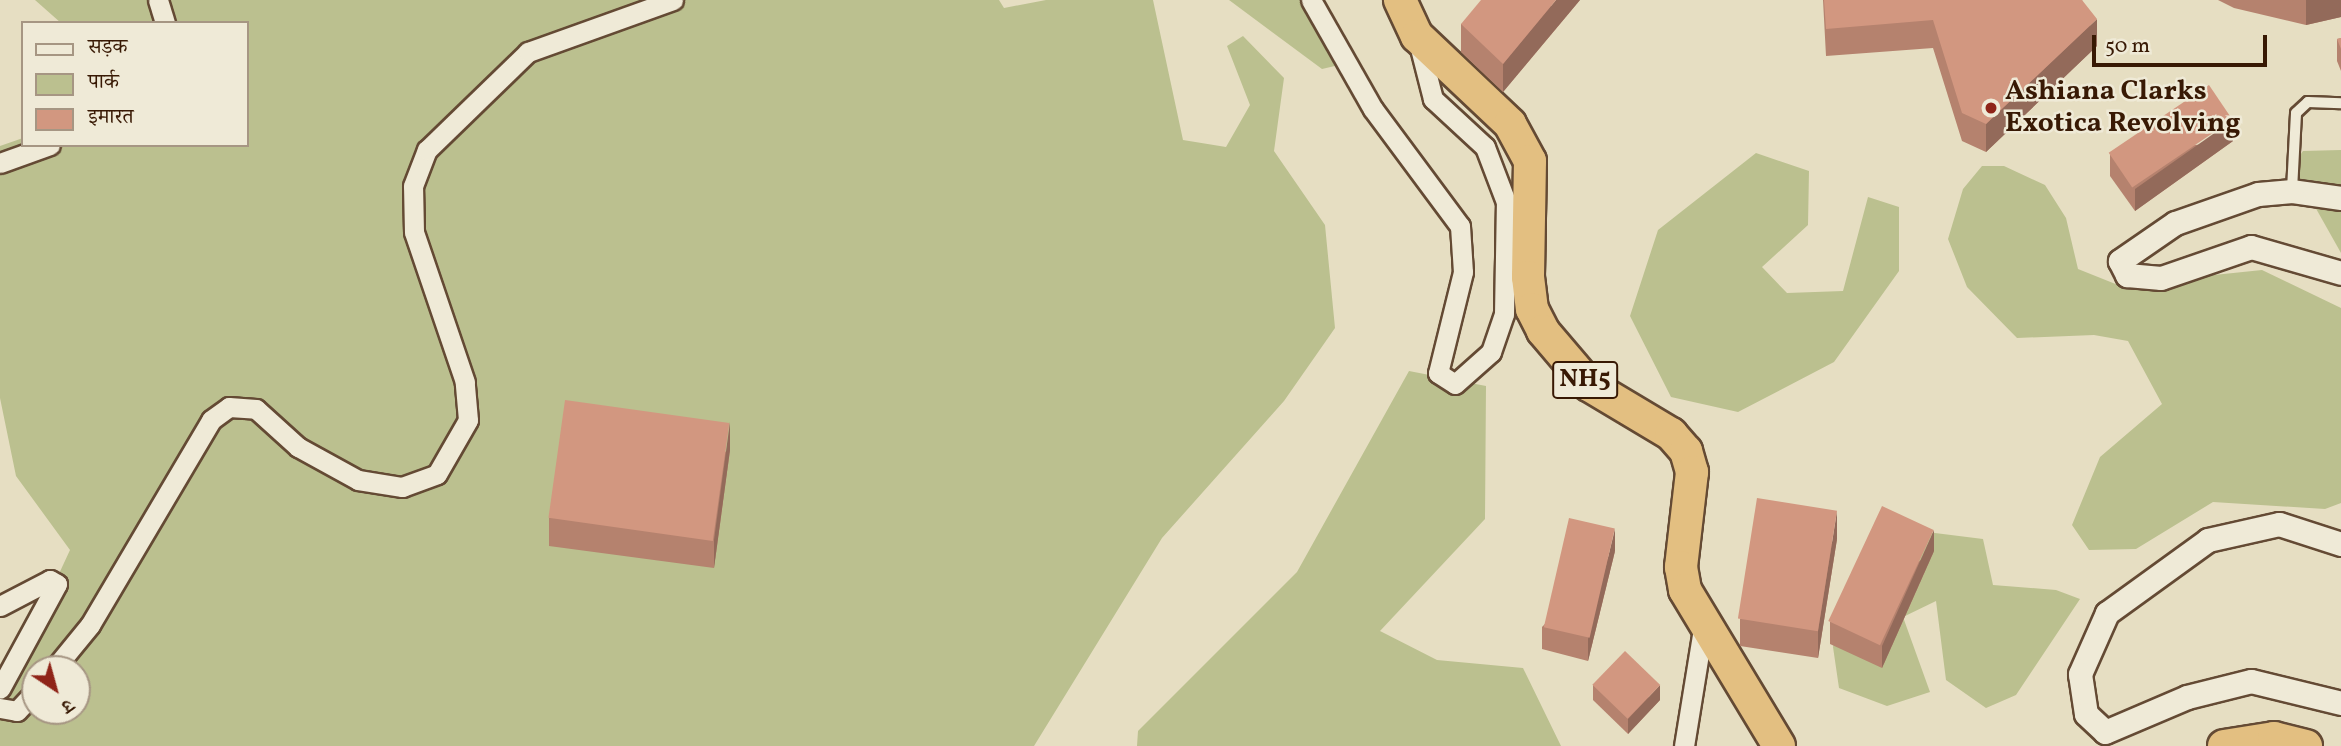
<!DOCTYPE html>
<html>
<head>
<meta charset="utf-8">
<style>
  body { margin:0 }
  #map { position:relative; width:2341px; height:746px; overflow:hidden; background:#e6dec2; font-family:Vollkorn,"Noto Serif Devanagari",serif }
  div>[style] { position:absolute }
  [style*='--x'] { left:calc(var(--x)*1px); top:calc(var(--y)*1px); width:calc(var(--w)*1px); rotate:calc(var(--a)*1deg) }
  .green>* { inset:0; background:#bbc08f }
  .roads { filter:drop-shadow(2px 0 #644a34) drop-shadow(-2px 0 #644a34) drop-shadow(0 2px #644a34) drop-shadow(0 -2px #644a34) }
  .service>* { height:10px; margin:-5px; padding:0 5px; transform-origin:5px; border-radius:5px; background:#efead7 }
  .minor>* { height:19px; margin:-9.5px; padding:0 9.5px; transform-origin:9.5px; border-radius:9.5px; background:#efead7 }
  .tertiary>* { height:23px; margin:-11.5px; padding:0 11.5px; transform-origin:11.5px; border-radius:11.5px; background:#efead7 }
  .trunk>* { height:32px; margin:-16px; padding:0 16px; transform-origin:16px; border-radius:16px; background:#e3bf81 }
  .wall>* { inset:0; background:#b5826e }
  .shaded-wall>* { inset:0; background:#936a5a }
  .building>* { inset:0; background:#d29780; transform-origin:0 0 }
  .dots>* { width:19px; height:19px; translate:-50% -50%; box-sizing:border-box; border:4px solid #efead7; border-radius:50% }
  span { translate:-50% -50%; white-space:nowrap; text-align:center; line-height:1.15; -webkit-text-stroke:5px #efead7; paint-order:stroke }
  .shield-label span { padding:2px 5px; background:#efead7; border:2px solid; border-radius:5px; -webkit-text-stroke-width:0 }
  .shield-label { font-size:26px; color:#381904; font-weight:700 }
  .poi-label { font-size:28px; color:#381904; font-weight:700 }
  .left { translate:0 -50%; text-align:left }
  .legend { position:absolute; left:21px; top:21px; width:228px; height:126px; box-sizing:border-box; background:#efead7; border:2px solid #a69683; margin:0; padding:9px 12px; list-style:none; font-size:21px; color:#381904 }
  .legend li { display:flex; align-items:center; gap:14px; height:35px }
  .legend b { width:35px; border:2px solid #a69683 }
  .north { position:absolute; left:21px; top:655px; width:70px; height:70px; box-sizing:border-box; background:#efead7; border:2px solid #a69683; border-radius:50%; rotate:144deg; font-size:19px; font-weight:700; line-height:28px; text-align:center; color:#381904 }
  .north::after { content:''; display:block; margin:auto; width:24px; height:32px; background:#8f2418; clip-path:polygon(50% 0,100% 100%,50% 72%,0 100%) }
  .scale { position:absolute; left:2092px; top:35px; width:175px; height:32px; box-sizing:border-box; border:4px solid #381904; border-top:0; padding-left:9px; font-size:21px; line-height:24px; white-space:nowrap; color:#381904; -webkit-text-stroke:5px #efead7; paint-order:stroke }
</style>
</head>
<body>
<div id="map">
  <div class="green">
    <i style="clip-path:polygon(evenodd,35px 0,999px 0,1004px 8px,1046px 0,1153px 0,1183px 140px,1226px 147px,1250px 105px,1227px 46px,1243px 36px,1284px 78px,1274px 151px,1325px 225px,1335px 328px,1284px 401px,1162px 538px,1034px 746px,0 746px,0 701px,70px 550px,16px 476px,0 398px,0 146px,23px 138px,23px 145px,247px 145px,247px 23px,61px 23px,35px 0,35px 669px,77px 669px,77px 711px,35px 711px,35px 669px)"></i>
    <i style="clip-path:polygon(1229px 0,1307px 0,1339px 65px,1322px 69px)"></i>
    <i style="clip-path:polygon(2341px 150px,2341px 253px,2292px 166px,2303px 151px)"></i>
    <i style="clip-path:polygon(1756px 153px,1809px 171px,1808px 225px,1762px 267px,1787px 293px,1843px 291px,1868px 197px,1899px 207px,1899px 271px,1834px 362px,1738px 412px,1671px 397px,1630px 316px,1658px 230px)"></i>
    <i style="clip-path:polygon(1982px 166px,2004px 166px,2045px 185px,2066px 218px,2078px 269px,2118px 285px,2262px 270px,2341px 308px,2341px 503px,2325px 509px,2213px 502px,2136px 549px,2089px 550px,2072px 525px,2100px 457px,2162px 404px,2128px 341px,2094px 335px,2017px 338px,1967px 287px,1948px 239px,1963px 189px)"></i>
    <i style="clip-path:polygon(1409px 371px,1486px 386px,1485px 519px,1380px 631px,1437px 660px,1523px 668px,1561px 746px,1137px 746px,1138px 731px,1297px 572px)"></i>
    <i style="clip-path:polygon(1927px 532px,1983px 539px,1993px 585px,2056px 590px,2080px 599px,2016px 695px,1986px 708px,1946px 680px,1936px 601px,1903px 617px,1930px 692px,1887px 706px,1839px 688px,1833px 647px,1848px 581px)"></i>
  </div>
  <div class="roads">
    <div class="service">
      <i style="--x:2292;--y:190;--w:77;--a:-87"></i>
      <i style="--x:2296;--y:113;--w:16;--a:-43"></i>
      <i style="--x:2308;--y:102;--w:33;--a:2"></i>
    </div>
    <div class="minor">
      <i style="--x:158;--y:0;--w:24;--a:73"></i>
      <i style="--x:1311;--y:0;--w:125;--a:60.4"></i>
      <i style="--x:1373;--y:109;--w:146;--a:53.4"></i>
      <i style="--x:1460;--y:226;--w:46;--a:86.3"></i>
      <i style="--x:1463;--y:272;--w:104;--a:103.9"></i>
      <i style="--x:1438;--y:373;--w:20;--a:33"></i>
      <i style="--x:1455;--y:384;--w:48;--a:-41.6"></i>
      <i style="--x:1491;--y:352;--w:40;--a:-71.1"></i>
      <i style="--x:1504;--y:314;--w:112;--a:-89"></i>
      <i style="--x:1506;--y:202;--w:59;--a:-110.9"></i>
      <i style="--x:1485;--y:147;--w:71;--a:-137.3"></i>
      <i style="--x:1433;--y:99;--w:61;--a:-104.3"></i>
      <i style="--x:0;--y:163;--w:53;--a:-19.8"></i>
      <i style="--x:0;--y:606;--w:56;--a:-27.5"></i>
      <i style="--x:50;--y:580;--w:8;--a:30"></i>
      <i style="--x:57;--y:584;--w:119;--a:118.5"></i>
      <i style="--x:54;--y:669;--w:57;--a:-50.7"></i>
      <i style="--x:90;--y:625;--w:238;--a:-59.4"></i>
      <i style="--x:211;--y:420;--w:22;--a:-36"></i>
      <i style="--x:229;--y:407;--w:27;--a:4"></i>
      <i style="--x:256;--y:409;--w:57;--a:42.1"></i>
      <i style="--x:298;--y:447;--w:68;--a:28.8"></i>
      <i style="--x:358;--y:480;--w:45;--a:9"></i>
      <i style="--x:402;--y:487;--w:37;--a:-20"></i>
      <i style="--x:437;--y:474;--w:62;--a:-60.1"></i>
      <i style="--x:468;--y:420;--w:38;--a:-95"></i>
      <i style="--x:465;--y:382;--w:158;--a:-108.8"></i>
      <i style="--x:414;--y:232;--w:46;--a:-91.2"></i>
      <i style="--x:413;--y:186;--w:39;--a:-69"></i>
      <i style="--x:427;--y:150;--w:141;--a:-44.1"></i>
      <i style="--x:528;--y:52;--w:154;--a:-19.7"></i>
      <i style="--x:0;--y:708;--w:17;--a:10"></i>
      <i style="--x:17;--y:711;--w:26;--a:-47"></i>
      <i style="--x:1684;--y:746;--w:119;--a:-80.8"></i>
    </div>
    <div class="tertiary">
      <i style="--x:2341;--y:198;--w:49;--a:-171.9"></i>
      <i style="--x:2292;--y:191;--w:34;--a:175"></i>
      <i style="--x:2258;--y:194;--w:88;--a:160.7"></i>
      <i style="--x:2175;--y:223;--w:67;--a:145.4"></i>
      <i style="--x:2120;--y:261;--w:16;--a:63"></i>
      <i style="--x:2127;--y:275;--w:34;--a:5"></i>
      <i style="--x:2161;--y:278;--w:95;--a:-19"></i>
      <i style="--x:2251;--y:247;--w:94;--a:16.1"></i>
      <i style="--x:2341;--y:544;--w:65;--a:-162.1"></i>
      <i style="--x:2279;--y:524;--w:73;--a:167.3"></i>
      <i style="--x:2208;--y:540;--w:125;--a:144.1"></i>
      <i style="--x:2107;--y:613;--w:67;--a:113.9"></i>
      <i style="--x:2080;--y:674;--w:40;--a:81.5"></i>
      <i style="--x:2086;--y:714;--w:26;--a:43"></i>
      <i style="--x:2105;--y:732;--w:89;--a:-23.1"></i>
      <i style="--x:2187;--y:697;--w:66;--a:-14"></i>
      <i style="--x:2251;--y:681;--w:93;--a:13.7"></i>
    </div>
    <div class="trunk">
      <i style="--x:1400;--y:0;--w:40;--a:65"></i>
      <i style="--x:1417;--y:36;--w:128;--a:43.4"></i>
      <i style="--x:1510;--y:124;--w:42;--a:61.6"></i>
      <i style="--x:1530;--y:161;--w:116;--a:91"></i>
      <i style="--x:1528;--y:277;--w:32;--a:83"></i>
      <i style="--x:1532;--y:309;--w:25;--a:63"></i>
      <i style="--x:1543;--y:331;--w:71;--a:49.6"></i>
      <i style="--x:1589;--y:385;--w:96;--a:30.9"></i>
      <i style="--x:1671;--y:434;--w:23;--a:49"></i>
      <i style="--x:1686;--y:451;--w:22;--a:74"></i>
      <i style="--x:1692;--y:472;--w:96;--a:96.6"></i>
      <i style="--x:1681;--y:567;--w:23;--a:80"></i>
      <i style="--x:1685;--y:590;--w:182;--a:58.9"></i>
      <i style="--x:2224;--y:746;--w:51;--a:-9.1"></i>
      <i style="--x:2274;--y:738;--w:33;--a:14"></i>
    </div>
  </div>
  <div class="wall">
    <i style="clip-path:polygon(1580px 0,1503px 92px,1461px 52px,1461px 24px)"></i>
    <i style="clip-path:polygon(1823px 0,2082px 0,2097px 46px,1986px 152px,1962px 141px,1933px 48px,1826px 56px)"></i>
    <i style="clip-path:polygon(2218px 0,2341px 0,2341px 17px,2306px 25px,2234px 8px)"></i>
    <i style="clip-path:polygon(2341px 38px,2341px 71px,2337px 61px,2337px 39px)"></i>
    <i style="clip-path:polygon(2233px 141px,2135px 211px,2110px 176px,2110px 154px)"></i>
    <i style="clip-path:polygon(730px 450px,714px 568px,549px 546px,549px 518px)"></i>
    <i style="clip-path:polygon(1837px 539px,1818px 658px,1740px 646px,1740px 619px)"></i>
    <i style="clip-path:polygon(1615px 551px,1588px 661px,1542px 649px,1542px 627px)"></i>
    <i style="clip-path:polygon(1934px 551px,1882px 668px,1830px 644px,1830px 622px)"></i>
    <i style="clip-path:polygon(1593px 685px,1660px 700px,1628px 734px,1593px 700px)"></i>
  </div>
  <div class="shaded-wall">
    <i style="clip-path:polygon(1556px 0,1580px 0,1503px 92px,1503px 64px)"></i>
    <i style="clip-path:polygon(2306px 0,2341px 0,2341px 17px,2306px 25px)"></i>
    <i style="clip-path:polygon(2097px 19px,2097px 46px,1986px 152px,1986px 124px)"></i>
    <i style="clip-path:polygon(2233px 120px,2233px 141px,2135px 211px,2135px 189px)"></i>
    <i style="clip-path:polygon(730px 422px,730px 450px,714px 568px,714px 540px)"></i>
    <i style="clip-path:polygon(1837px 511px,1837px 539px,1818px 658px,1818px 631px)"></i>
    <i style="clip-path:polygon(1615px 529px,1615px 551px,1588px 661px,1588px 639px)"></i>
    <i style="clip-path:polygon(1934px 530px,1934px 551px,1882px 668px,1882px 646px)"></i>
    <i style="clip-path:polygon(1660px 685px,1660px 700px,1628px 734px,1628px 719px)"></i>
  </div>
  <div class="building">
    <i style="clip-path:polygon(1481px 0,1556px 0,1503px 64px,1461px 24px)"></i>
    <i style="clip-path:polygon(1824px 0,2082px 0,2097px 19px,1986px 124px,1962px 113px,1933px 20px,1826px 29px)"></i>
    <i style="clip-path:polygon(2341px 38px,2341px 49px,2337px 39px)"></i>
    <i style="left:2209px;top:85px;width:42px;height:121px;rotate:56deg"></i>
    <i style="left:565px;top:400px;width:166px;height:119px;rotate:8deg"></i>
    <i style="left:1757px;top:498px;width:81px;height:122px;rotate:9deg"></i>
    <i style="left:1882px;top:506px;width:57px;height:127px;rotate:25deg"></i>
    <i style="left:1569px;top:518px;width:47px;height:112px;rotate:13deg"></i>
    <i style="left:1625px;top:651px;width:49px;height:47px;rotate:44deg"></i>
  </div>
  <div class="dots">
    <i style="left:1991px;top:108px;background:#8f2418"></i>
  </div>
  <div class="shield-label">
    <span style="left:1585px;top:380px">NH5</span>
  </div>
  <div class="poi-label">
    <span class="left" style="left:2005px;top:108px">Ashiana Clarks<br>Exotica Revolving</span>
  </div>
  <ul class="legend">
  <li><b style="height:9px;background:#efead7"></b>सड़क</li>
  <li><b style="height:19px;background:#bbc08f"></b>पार्क</li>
  <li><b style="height:19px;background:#d29780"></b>इमारत</li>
  </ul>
  <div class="north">उ</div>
  <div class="scale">50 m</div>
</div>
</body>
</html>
